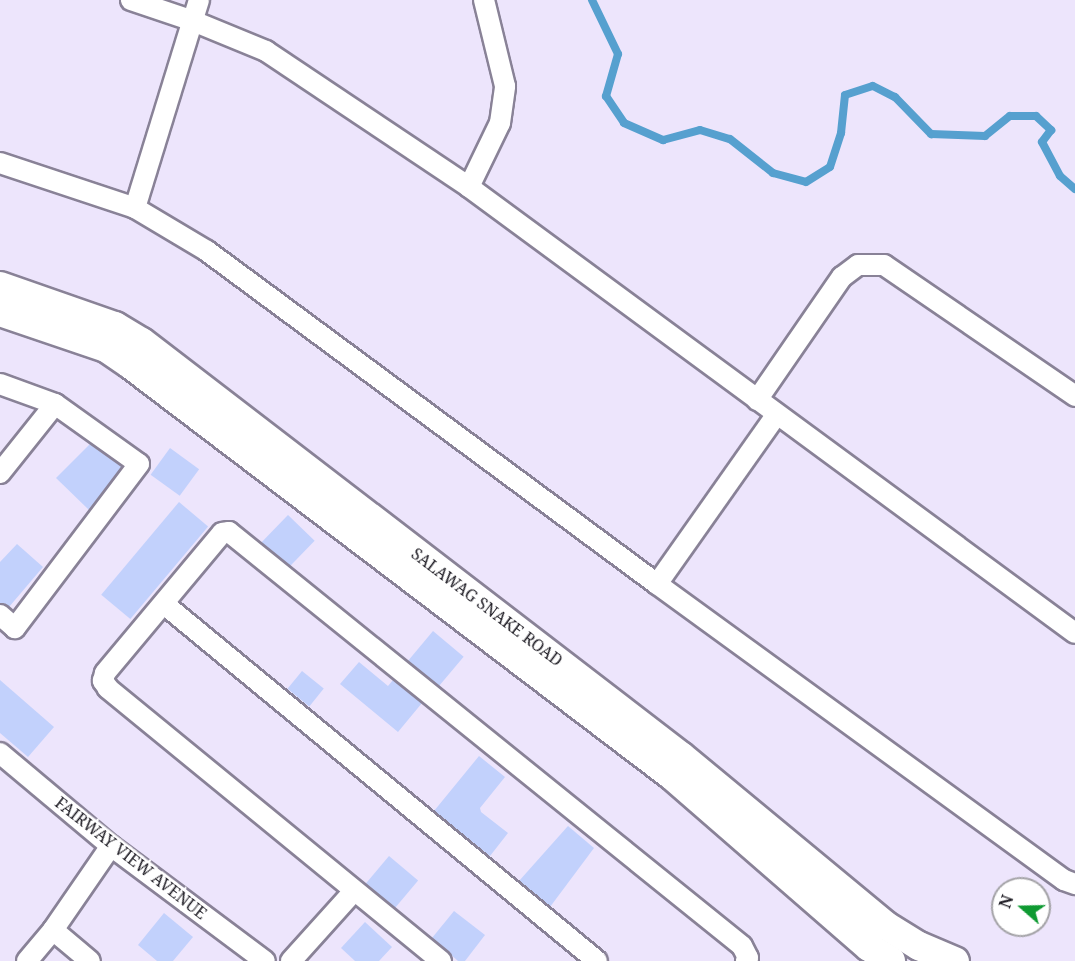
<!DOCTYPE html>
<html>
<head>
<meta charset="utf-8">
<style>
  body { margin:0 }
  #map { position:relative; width:1075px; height:961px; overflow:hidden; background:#ede5fc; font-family:"Noto Serif",serif }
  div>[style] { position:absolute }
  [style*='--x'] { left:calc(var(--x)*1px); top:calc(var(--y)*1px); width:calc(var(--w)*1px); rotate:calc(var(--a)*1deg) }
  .stream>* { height:8px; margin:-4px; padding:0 4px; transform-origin:4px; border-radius:4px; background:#56a0cf }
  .building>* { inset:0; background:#c2d1fc; transform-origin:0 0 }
  .roads { filter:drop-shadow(2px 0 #898297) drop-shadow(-2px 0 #898297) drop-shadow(0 2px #898297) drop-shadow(0 -2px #898297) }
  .minor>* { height:20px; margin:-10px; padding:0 10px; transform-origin:10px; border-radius:10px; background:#fff }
  .secondary>* { height:28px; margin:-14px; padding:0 14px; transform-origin:14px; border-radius:14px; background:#fff }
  span { translate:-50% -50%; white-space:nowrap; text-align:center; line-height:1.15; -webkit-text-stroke:5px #fff; paint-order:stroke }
  .street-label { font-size:16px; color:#1c1a22 }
  .north { position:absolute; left:991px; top:877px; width:60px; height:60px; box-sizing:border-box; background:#fff; border:2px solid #a4a3a7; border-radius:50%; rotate:290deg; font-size:16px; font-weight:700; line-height:24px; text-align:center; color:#1c1a22 }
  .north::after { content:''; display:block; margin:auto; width:21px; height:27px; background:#0f9a32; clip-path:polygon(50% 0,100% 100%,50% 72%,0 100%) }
</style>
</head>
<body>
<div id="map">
  <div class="stream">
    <i style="--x:592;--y:0;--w:60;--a:64.3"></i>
    <i style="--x:618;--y:54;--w:44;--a:105.9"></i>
    <i style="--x:606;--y:96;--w:32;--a:56"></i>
    <i style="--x:624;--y:123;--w:43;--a:23.6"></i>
    <i style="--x:663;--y:140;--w:38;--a:-15"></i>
    <i style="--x:700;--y:130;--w:31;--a:17"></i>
    <i style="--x:730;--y:139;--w:55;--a:38.3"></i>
    <i style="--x:773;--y:173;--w:34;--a:15"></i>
    <i style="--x:806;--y:182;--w:28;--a:-32"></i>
    <i style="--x:830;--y:167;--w:36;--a:-72"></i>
    <i style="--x:841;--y:133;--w:38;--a:-84"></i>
    <i style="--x:845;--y:95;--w:29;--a:-18"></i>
    <i style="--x:873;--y:86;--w:25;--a:27"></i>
    <i style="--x:895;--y:97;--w:52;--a:45.8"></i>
    <i style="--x:931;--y:134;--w:54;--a:2.1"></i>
    <i style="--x:985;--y:136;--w:32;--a:-39"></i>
    <i style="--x:1010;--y:116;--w:26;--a:0"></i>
    <i style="--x:1036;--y:116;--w:21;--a:43"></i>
    <i style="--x:1051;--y:130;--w:15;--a:127"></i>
    <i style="--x:1042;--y:142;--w:38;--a:62"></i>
    <i style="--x:1060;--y:176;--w:20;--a:41"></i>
  </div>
  <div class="building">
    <i style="clip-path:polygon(90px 444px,122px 467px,89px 510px,56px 478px)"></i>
    <i style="left:170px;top:448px;width:36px;height:33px;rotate:36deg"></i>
    <i style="left:179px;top:502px;width:38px;height:121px;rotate:40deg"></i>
    <i style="left:288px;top:515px;width:37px;height:38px;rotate:44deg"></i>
    <i style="clip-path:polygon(17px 544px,43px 567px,9px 607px,0 603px,0 562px)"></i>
    <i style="left:433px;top:631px;width:40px;height:39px;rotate:40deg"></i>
    <i style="clip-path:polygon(359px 662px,388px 686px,393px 680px,422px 703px,398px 732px,340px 684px)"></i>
    <i style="left:302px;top:671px;width:28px;height:23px;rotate:39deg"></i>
    <i style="clip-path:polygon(0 680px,54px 727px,28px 757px,0 733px)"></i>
    <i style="clip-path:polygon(479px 756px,505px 777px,480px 808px,481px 812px,508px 833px,490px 856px,434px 811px)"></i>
    <i style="clip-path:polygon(568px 826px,594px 848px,550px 907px,519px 881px)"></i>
    <i style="left:389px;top:856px;width:38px;height:36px;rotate:40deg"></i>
    <i style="clip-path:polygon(454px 911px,485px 935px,465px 961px,458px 961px,432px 938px)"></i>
    <i style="clip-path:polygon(164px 913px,193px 937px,173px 961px,157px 961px,138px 945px)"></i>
    <i style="clip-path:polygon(365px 922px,392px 947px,379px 961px,355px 961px,341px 948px)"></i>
  </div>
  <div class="roads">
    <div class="minor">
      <i style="--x:131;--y:0;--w:65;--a:18.7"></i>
      <i style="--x:193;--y:21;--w:79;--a:22.3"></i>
      <i style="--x:266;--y:51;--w:244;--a:33.8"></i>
      <i style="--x:469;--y:187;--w:752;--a:36.35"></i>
      <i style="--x:0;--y:163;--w:142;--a:18.4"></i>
      <i style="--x:135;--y:208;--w:84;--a:30.8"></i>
      <i style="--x:207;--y:251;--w:560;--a:36.5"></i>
      <i style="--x:657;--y:584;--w:503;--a:36.03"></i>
      <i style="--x:1064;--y:880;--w:12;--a:20"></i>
      <i style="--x:469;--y:187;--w:71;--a:-64.2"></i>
      <i style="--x:500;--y:123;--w:37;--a:-82"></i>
      <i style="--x:505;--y:86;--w:89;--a:-103.7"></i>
      <i style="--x:135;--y:208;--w:218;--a:-72.9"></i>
      <i style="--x:0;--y:384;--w:59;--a:20"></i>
      <i style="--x:55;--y:404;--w:103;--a:35.5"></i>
      <i style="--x:139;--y:464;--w:206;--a:127.1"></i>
      <i style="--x:15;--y:628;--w:20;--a:-139"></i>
      <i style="--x:757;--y:400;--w:150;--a:-55.4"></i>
      <i style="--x:842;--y:277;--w:20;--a:-37"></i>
      <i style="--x:858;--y:265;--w:26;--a:0"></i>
      <i style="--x:884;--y:265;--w:232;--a:34.4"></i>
      <i style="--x:0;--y:473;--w:88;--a:-51.4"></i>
      <i style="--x:657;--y:584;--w:207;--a:-54.8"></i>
      <i style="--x:164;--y:604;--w:561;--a:39.5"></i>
      <i style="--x:0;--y:753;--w:145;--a:40"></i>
      <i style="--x:111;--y:846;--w:192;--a:36.8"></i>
      <i style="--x:53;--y:930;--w:48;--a:40"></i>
      <i style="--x:27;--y:961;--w:40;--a:-50"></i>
      <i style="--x:53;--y:930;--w:102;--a:-55.4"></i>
      <i style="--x:291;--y:961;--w:94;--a:-48"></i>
      <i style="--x:441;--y:961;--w:431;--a:-140.7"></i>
      <i style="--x:108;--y:688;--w:9;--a:-126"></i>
      <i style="--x:103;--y:681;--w:8;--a:-76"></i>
      <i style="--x:105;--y:673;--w:182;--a:-50.1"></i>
      <i style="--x:222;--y:533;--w:7;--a:-8"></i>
      <i style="--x:229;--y:532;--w:659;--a:38.9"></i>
      <i style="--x:742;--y:946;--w:13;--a:63"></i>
      <i style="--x:748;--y:958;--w:4;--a:124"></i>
    </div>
    <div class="secondary">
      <i style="--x:0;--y:286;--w:122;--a:19.2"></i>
      <i style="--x:115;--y:326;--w:31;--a:31"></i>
      <i style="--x:142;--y:342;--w:680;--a:37.53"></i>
      <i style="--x:681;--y:756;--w:265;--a:39.6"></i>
      <i style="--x:885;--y:925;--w:40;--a:32"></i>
      <i style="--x:919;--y:946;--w:39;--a:23"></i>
      <i style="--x:0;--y:312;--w:112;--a:18.8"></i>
      <i style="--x:106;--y:348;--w:30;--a:34"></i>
      <i style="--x:131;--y:365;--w:678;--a:37.21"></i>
      <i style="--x:671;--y:775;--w:262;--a:41"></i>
      <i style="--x:869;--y:947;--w:26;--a:32"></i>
    </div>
  </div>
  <div class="street-label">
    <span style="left:487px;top:607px;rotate:37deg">SALAWAG SNAKE ROAD</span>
    <span style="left:131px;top:858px;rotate:38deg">FAIRWAY VIEW AVENUE</span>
  </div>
  <div class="north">N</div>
</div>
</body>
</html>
